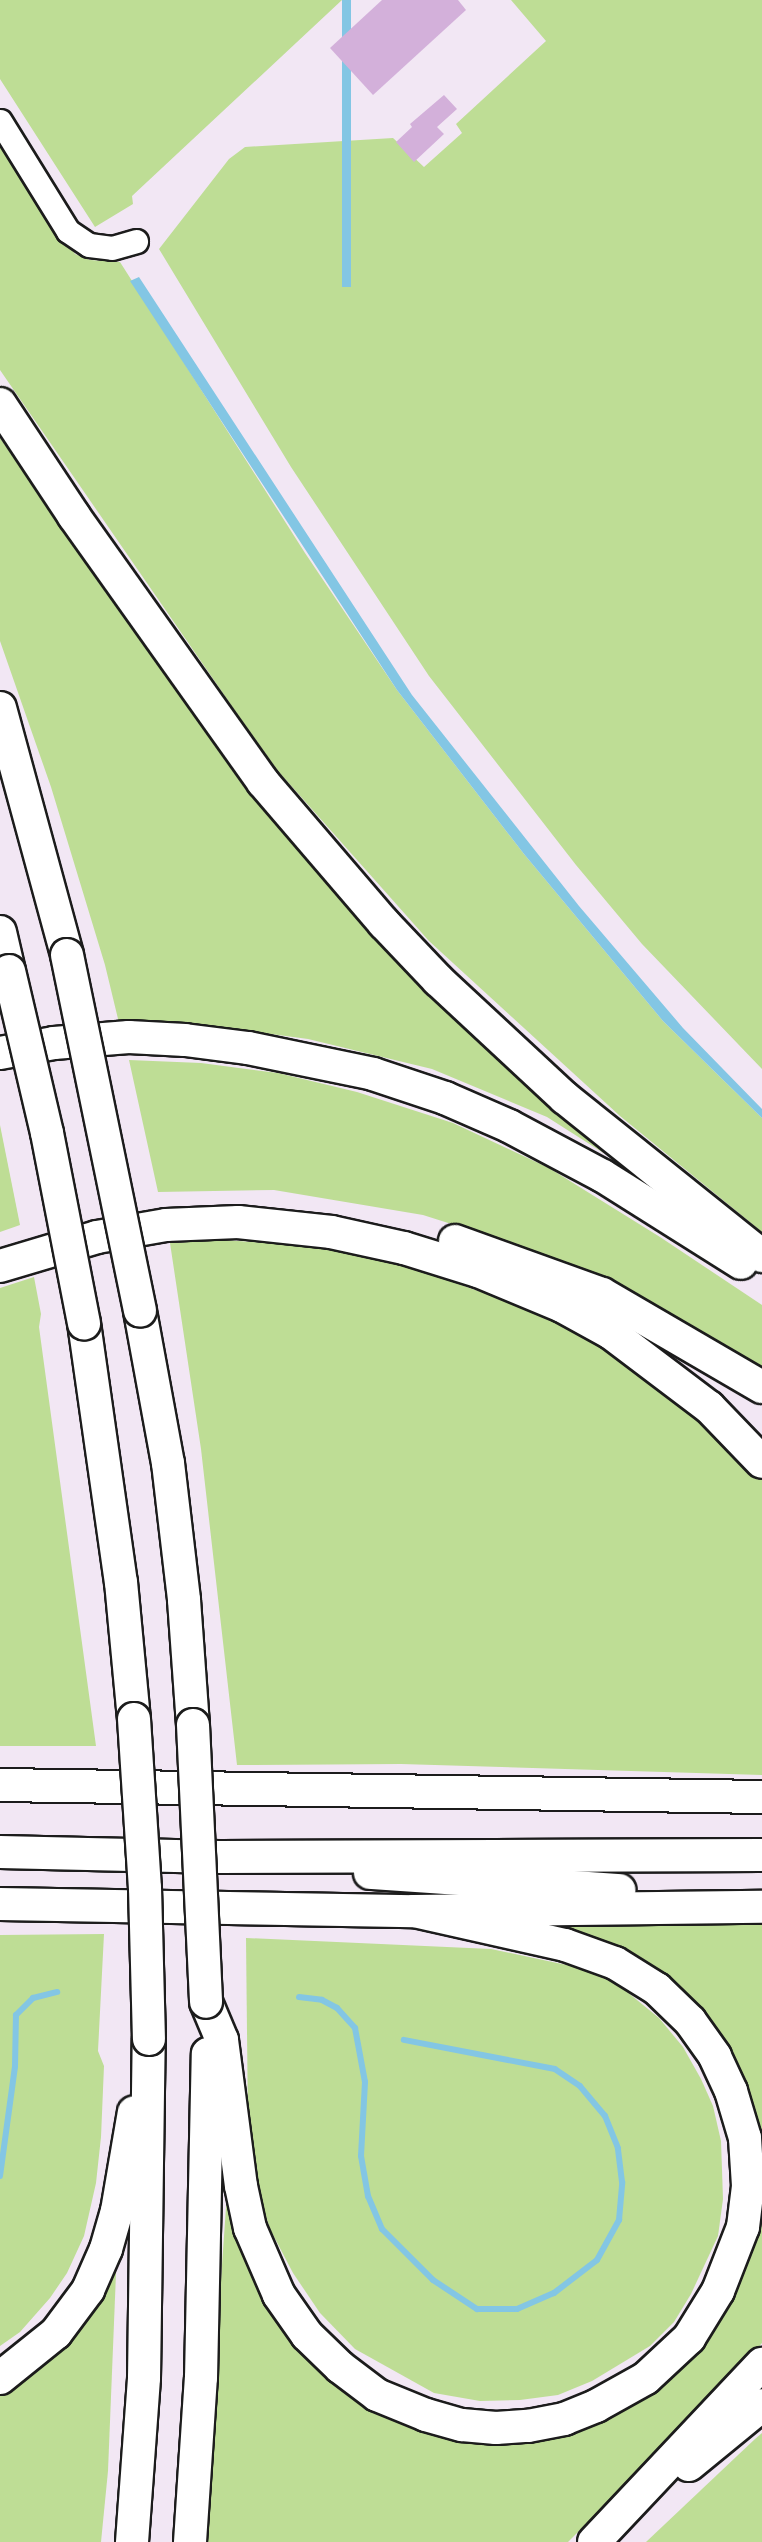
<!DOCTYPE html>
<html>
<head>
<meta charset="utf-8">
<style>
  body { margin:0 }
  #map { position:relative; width:762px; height:2542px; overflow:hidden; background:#f2e7f4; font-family:Itim,sans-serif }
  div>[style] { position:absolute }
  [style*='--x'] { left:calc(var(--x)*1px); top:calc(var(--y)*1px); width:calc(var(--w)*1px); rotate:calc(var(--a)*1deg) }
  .green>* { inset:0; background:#bedd95 }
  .water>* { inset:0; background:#83c6e4; transform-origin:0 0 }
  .stream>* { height:6px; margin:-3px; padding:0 3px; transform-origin:3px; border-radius:3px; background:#83c6e4 }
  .building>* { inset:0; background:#d3b0da }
  .roads { filter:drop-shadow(2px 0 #1c1c1c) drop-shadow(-2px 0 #1c1c1c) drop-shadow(0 2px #1c1c1c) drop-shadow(0 -2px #1c1c1c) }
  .minor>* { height:23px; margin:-11.5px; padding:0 11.5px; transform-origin:11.5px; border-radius:11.5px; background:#fff }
  .highway>* { height:32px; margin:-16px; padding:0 16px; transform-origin:16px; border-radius:16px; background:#fff }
  .bridges { filter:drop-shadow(2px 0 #1c1c1c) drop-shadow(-2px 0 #1c1c1c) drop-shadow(0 2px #1c1c1c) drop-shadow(0 -2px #1c1c1c) }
  .highway-bridge>* { height:32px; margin:-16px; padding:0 16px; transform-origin:16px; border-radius:16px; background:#fff }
  span { translate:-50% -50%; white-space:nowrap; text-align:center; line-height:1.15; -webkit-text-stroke:5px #fff; paint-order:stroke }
</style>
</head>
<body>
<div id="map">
  <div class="green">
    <i style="clip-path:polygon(0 0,342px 0,132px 196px,133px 204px,95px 227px,0 79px)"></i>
    <i style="clip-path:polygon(511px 0,762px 0,762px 1069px,642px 944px,576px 865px,429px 676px,291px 467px,159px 249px,229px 159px,245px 147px,393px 138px,424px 167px,462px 133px,456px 124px,546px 41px)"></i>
    <i style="clip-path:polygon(0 134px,75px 254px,90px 260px,120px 262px,305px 553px,397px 690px,524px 854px,663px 1021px,762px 1118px,762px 1232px,620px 1116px,429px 941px,278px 771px,238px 715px,0 370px)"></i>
    <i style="clip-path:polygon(0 438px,244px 787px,318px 870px,428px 984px,635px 1173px,547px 1117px,432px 1069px,308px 1039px,197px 1024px,119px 1023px,105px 965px,51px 787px,0 641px)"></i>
    <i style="clip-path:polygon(129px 1060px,201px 1063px,278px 1073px,357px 1092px,453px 1123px,549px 1168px,660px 1237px,762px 1305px,762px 1376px,599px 1280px,486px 1235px,423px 1215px,274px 1190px,158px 1192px)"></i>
    <i style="clip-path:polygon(0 1125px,20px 1225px,0 1232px)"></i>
    <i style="clip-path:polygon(224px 1240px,299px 1245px,389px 1260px,513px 1303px,522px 1301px,630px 1357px,730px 1442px,762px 1478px,762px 1775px,401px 1764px,237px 1765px,201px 1449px,170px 1243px)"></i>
    <i style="clip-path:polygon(34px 1277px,41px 1314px,39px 1327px,96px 1746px,0 1746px,0 1288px)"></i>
    <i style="clip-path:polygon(762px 1922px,762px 2343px,726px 2384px,568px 2542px,203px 2542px,228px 2178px,245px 2239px,381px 2407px,572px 2428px,726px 2302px,759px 2227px,762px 2181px,657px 1971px,626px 1950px,593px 1936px,536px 1923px)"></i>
    <i style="clip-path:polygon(104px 1934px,98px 2051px,104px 2066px,101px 2137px,96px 2183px,84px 2236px,67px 2273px,50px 2298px,20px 2332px,0 2346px,0 1935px)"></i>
    <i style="clip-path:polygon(246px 1938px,491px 1949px,604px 1973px,659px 2018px,683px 2047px,701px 2079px,713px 2106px,721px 2141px,723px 2199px,718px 2236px,691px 2294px,674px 2322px,650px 2346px,592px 2381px,558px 2395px,520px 2400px,480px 2401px,434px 2393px,355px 2349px,320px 2313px,293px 2273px,270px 2229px,256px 2185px,248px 2126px)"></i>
    <i style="clip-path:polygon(118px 2224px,108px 2471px,101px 2542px,0 2542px,0 2391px)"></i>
    <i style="clip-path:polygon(762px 2433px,762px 2542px,646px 2542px,755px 2439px)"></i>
  </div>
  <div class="water">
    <i style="left:342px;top:0;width:9px;height:287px"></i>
    <i style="clip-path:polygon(139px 277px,412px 695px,579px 906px,683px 1028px,762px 1109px,762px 1118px,663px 1021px,524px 854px,397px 690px,130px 281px)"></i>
  </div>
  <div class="stream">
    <i style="--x:299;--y:1997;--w:23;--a:7"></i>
    <i style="--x:322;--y:2000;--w:17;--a:28"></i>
    <i style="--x:337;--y:2008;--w:27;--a:48"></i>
    <i style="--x:355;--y:2028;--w:55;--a:79.5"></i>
    <i style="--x:365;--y:2082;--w:74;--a:93.1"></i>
    <i style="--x:361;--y:2156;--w:41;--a:80.1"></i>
    <i style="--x:368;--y:2196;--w:36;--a:67"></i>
    <i style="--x:382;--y:2229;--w:72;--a:45"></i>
    <i style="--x:433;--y:2280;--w:53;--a:33.4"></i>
    <i style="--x:477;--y:2309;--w:40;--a:0"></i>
    <i style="--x:517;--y:2309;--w:40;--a:-23.4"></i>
    <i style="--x:554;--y:2293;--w:54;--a:-37.5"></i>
    <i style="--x:597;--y:2260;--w:46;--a:-61.2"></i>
    <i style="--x:619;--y:2220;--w:38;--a:-85"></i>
    <i style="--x:622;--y:2182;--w:34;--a:-97"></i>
    <i style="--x:618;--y:2148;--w:35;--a:-112"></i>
    <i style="--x:605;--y:2116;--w:39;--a:-130"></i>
    <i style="--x:580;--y:2086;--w:30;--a:-146"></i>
    <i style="--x:555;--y:2069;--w:154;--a:-169.1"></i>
    <i style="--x:0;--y:2176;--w:111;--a:-82.2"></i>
    <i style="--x:15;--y:2066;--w:51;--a:-88.9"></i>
    <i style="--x:16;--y:2015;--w:24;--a:-45"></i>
    <i style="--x:33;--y:1998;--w:25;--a:-14"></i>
  </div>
  <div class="building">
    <i style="clip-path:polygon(382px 0,458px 0,466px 10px,373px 95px,330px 48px)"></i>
    <i style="clip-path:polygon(444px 95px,457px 109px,437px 127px,444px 134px,414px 162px,396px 142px,412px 127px,410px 124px)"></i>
  </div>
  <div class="roads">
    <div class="minor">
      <i style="--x:0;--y:121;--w:129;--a:58.3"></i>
      <i style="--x:68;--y:231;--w:25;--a:34"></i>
      <i style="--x:89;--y:245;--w:23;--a:7"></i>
      <i style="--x:112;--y:248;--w:25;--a:-16"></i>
    </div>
    <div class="highway">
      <i style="--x:0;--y:404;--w:134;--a:56.5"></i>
      <i style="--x:74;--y:516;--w:326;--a:54.6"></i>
      <i style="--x:263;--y:782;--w:186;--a:49.4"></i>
      <i style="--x:384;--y:923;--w:79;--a:46.5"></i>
      <i style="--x:438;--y:980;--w:173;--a:42.9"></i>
      <i style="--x:565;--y:1098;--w:253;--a:38.7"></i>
      <i style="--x:0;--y:708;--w:256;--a:74.8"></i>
      <i style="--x:0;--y:932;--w:40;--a:77"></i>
      <i style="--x:0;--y:1053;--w:55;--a:-10.5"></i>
      <i style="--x:54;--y:1043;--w:75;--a:-4.6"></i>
      <i style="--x:129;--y:1037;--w:56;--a:3.1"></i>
      <i style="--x:185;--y:1040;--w:64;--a:7.2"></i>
      <i style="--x:248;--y:1048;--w:128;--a:11.7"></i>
      <i style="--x:373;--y:1074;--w:76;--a:18.4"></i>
      <i style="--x:445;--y:1098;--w:70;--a:23.6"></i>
      <i style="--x:509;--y:1126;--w:106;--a:28"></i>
      <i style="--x:603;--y:1176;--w:163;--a:32.2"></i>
      <i style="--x:455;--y:1241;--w:156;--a:19.8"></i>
      <i style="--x:602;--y:1294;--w:185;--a:30.2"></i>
      <i style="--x:0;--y:1266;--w:101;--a:-16.6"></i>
      <i style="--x:97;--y:1237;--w:70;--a:-9.9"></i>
      <i style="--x:166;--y:1225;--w:72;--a:-2.4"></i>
      <i style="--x:238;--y:1222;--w:94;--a:6.1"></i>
      <i style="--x:331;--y:1232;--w:75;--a:12.4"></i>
      <i style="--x:404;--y:1248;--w:77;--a:17.3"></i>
      <i style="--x:478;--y:1271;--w:91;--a:22.6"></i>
      <i style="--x:562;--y:1306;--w:56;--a:28.9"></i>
      <i style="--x:611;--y:1333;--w:123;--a:37.1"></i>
      <i style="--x:709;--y:1407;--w:76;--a:46.1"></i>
      <i style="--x:140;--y:1311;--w:155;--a:79.6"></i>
      <i style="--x:168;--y:1463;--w:138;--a:83.3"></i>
      <i style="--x:184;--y:1600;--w:125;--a:85.9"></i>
      <i style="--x:84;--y:1323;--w:262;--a:81.9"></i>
      <i style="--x:121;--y:1582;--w:138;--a:84.6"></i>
      <i style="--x:0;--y:1785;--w:762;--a:0.9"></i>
      <i style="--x:0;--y:1852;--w:219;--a:1.3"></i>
      <i style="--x:219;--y:1857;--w:543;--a:-0.21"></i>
      <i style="--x:370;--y:1873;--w:250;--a:3.9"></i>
      <i style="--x:0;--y:1904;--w:414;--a:1"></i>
      <i style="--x:414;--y:1911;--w:348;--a:-0.7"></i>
      <i style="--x:206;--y:2002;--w:41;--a:67.2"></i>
      <i style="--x:222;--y:2040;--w:147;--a:82.6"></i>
      <i style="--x:241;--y:2186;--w:43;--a:77.9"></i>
      <i style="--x:250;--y:2228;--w:73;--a:66.6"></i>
      <i style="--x:279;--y:2295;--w:49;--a:55"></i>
      <i style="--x:307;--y:2335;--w:46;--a:44.1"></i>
      <i style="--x:340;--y:2367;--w:46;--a:37.1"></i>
      <i style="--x:377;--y:2395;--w:53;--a:22.2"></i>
      <i style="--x:426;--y:2415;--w:37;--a:16"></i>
      <i style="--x:462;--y:2425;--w:34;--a:5"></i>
      <i style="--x:496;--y:2428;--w:32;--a:-4"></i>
      <i style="--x:528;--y:2426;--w:37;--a:-11"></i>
      <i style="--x:564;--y:2419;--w:35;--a:-22"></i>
      <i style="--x:596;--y:2406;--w:57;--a:-29.2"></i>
      <i style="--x:646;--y:2378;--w:59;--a:-42.9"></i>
      <i style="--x:689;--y:2338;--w:55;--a:-58.3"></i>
      <i style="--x:718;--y:2291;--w:69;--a:-68.7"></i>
      <i style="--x:743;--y:2227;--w:41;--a:-83"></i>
      <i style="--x:748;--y:2186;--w:48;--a:-93.6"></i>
      <i style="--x:745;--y:2138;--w:49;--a:-106.6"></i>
      <i style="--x:731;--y:2091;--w:38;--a:-115"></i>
      <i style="--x:715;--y:2056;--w:43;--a:-125.5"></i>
      <i style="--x:690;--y:2021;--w:46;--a:-135.9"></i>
      <i style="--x:657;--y:1989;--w:49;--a:-148.2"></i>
      <i style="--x:615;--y:1963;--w:53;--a:-160.2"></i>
      <i style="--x:565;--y:1945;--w:155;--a:-167.3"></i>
      <i style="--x:0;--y:2378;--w:72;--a:-38.8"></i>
      <i style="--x:56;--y:2333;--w:54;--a:-53.3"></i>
      <i style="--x:88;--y:2290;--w:45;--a:-66.3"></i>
      <i style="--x:106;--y:2249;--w:40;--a:-74"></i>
      <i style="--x:117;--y:2211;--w:100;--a:-80.3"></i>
      <i style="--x:689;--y:2465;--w:94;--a:-39.4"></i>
      <i style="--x:132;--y:2542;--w:164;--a:-85.8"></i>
      <i style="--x:144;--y:2378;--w:339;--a:-89.2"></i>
      <i style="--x:190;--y:2542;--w:164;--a:-86.2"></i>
      <i style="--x:201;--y:2378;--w:324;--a:-88.8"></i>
      <i style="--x:594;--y:2542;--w:245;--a:-46.7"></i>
    </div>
  </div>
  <div class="bridges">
    <div class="highway-bridge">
      <i style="--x:67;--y:955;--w:363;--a:78.4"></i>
      <i style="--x:9;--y:971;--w:166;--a:76.8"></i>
      <i style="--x:47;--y:1133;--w:194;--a:79"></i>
      <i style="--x:134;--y:1719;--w:169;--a:86.3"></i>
      <i style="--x:145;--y:1888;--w:151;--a:88.5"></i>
      <i style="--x:193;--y:1725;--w:277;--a:87.3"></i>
    </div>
  </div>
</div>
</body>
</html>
